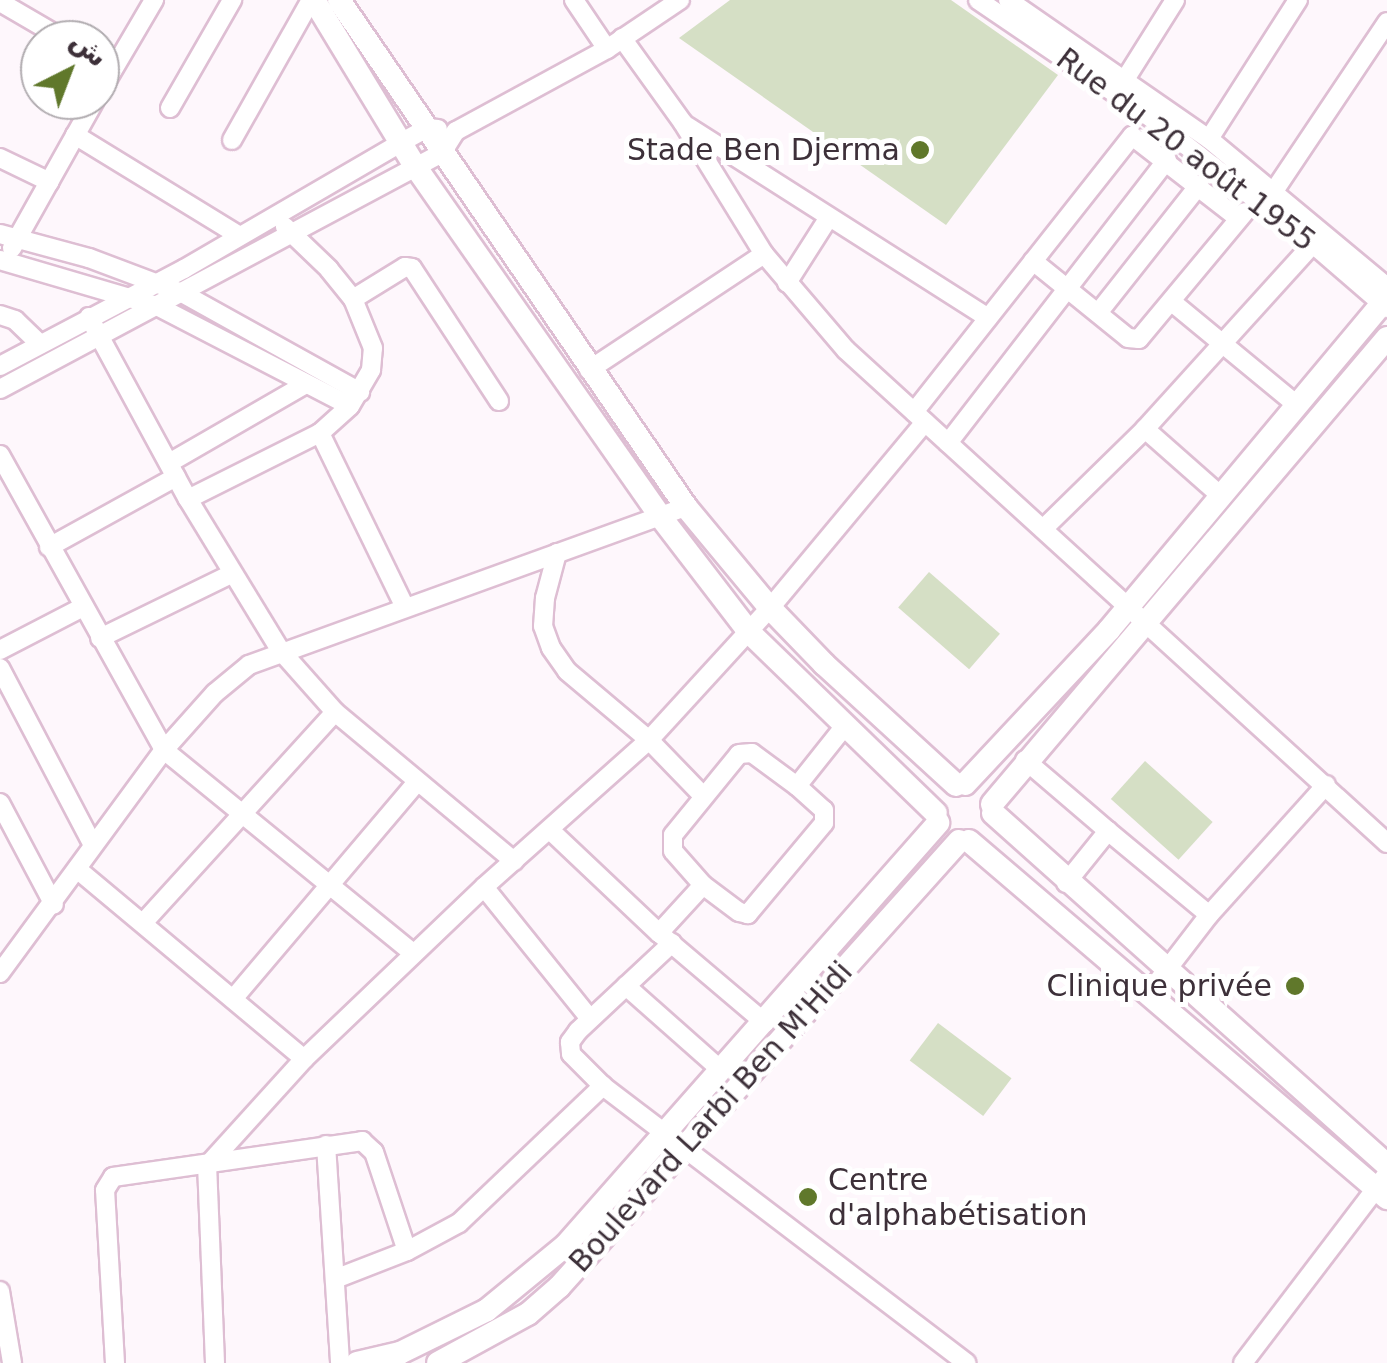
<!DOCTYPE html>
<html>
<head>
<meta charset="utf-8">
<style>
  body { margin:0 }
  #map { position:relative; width:1387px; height:1363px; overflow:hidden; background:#fef7fc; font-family:"DejaVu Sans",Cairo,sans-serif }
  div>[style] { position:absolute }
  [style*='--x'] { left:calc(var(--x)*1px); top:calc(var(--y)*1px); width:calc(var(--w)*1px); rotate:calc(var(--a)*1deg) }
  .green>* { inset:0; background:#d5dfc5; transform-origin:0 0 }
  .roads { filter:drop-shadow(2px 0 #debed3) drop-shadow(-2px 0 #debed3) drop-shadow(0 2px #debed3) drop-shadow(0 -2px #debed3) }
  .minor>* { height:18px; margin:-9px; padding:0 9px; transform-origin:9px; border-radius:9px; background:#fff }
  .major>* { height:22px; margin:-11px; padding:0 11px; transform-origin:11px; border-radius:11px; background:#fff }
  .dots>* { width:28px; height:28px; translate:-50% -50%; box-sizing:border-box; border:5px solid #fff; border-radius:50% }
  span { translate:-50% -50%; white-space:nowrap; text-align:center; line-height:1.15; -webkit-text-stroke:10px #fff; paint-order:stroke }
  .poi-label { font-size:30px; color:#3d3039 }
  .right { translate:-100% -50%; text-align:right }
  .left { translate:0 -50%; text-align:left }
  .street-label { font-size:30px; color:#3d3039 }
  .north { position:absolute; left:20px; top:20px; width:100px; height:100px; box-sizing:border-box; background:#fff; border:2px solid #b1acb0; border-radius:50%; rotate:42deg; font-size:28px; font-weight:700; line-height:40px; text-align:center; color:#3d3039 }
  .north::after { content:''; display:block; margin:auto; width:35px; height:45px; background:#60782b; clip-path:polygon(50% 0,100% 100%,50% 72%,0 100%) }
</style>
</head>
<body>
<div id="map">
  <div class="green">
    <i style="clip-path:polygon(730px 0,951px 0,1058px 75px,946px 225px,679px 38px)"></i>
    <i style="left:929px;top:572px;width:94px;height:47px;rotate:41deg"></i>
    <i style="left:1145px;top:761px;width:91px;height:51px;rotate:42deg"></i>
    <i style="left:938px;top:1023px;width:92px;height:47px;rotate:37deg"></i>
  </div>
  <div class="roads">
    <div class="minor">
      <i style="--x:574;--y:0;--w:59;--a:56"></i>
      <i style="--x:978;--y:0;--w:204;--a:34.2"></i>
      <i style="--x:1147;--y:115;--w:210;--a:37.9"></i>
      <i style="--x:1313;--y:244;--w:98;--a:40.9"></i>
      <i style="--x:1008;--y:0;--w:244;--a:34.7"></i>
      <i style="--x:1209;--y:139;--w:231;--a:39.7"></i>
      <i style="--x:0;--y:2;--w:75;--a:30.3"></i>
      <i style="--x:622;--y:38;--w:105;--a:54.3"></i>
      <i style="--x:683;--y:123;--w:154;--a:58.3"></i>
      <i style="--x:764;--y:254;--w:126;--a:49.5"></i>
      <i style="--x:846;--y:350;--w:732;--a:42.34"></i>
      <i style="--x:1119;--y:89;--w:105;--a:-57.8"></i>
      <i style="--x:100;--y:92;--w:107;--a:-59.6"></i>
      <i style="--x:170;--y:108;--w:125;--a:-60.1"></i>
      <i style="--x:687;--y:126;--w:357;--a:32.5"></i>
      <i style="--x:75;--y:135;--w:193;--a:31.5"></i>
      <i style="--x:1209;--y:139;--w:165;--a:-57.4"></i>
      <i style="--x:232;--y:140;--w:161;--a:-60.6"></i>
      <i style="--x:0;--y:158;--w:55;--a:25.6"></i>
      <i style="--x:1268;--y:200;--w:214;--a:-56.2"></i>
      <i style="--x:0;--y:234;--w:92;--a:15.1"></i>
      <i style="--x:89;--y:258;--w:99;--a:20.6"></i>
      <i style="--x:182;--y:293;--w:204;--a:29.1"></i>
      <i style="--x:12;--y:248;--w:170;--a:-60.7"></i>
      <i style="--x:0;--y:260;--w:164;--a:16.3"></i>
      <i style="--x:157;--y:306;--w:217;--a:27.4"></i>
      <i style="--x:1033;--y:261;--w:122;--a:39"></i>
      <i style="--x:1128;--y:338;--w:11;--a:5"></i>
      <i style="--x:1139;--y:339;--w:165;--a:-50.2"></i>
      <i style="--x:787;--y:283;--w:78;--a:-57.5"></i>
      <i style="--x:353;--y:299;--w:61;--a:-31.6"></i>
      <i style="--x:405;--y:267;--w:7;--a:8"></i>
      <i style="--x:412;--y:268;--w:159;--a:56.8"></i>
      <i style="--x:1172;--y:302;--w:163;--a:39.5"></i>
      <i style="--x:1098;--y:313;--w:163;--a:-51.7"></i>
      <i style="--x:0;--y:315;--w:16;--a:18"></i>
      <i style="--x:15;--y:320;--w:35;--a:44"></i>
      <i style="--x:89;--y:317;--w:207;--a:61.5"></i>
      <i style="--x:188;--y:499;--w:177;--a:58.6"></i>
      <i style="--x:280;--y:650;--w:83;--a:48.4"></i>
      <i style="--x:335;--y:712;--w:233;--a:39.8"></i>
      <i style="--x:0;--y:366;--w:208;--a:-27.8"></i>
      <i style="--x:184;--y:269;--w:252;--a:-30.2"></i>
      <i style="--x:402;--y:142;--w:29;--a:-29"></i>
      <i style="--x:427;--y:128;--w:11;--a:5"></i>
      <i style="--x:589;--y:370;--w:210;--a:-33.5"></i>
      <i style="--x:0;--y:389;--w:501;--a:-28.1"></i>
      <i style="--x:442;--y:153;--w:26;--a:-58"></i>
      <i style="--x:456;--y:131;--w:172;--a:-28.5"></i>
      <i style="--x:607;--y:49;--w:88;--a:-33.9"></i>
      <i style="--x:914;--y:412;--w:352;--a:-51.7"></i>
      <i style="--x:1132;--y:136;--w:135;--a:37.8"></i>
      <i style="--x:1145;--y:429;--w:101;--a:41.4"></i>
      <i style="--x:320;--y:433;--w:194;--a:64"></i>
      <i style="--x:948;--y:443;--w:358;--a:-52.3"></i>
      <i style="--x:0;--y:455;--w:338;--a:60.9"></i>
      <i style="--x:164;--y:750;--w:320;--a:39.2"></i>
      <i style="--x:169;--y:463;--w:158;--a:-30"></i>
      <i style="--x:188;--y:499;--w:148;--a:-26.6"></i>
      <i style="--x:320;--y:433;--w:40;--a:-42"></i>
      <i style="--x:350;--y:406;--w:42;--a:-59.7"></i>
      <i style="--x:371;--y:370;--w:22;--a:-85"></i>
      <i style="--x:373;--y:348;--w:53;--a:-112.2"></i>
      <i style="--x:353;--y:299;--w:38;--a:-129"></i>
      <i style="--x:329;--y:269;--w:61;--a:-136.3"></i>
      <i style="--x:1043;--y:529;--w:143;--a:-44.4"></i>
      <i style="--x:1145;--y:429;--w:250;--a:-47.8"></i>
      <i style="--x:49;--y:547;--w:145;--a:-28.9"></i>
      <i style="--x:557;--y:553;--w:47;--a:104.9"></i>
      <i style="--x:545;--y:598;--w:28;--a:94"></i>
      <i style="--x:543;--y:626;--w:23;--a:70"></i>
      <i style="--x:551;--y:648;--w:28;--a:55"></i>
      <i style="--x:567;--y:671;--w:107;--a:40.1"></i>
      <i style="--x:649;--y:740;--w:78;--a:46"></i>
      <i style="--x:100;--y:638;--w:146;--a:-26"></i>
      <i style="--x:0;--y:650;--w:93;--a:-27.4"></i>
      <i style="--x:0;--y:668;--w:200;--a:62.3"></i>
      <i style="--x:1025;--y:760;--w:109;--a:40.5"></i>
      <i style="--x:797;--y:786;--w:36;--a:42"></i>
      <i style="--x:824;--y:810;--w:13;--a:90"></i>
      <i style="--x:824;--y:823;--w:119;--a:129.9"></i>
      <i style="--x:748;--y:914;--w:9;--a:-167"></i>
      <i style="--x:739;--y:912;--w:45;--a:-143.1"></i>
      <i style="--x:703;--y:885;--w:45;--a:-131.4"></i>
      <i style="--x:673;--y:851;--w:16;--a:-90"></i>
      <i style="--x:673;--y:835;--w:104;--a:-50.8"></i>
      <i style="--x:739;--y:754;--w:13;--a:-4"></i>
      <i style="--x:752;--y:753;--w:56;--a:36.3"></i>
      <i style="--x:797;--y:786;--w:75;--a:-51.5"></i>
      <i style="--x:0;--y:803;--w:115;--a:62.1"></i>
      <i style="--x:551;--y:831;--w:149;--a:43.4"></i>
      <i style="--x:659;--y:933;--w:139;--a:40.3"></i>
      <i style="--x:77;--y:869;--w:296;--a:39.9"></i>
      <i style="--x:1066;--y:883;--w:67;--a:-51.1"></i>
      <i style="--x:1108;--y:831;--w:131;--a:39.7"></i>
      <i style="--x:484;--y:887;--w:221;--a:-41.7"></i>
      <i style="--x:649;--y:740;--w:179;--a:-47.5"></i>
      <i style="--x:770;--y:608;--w:242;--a:-50.2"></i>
      <i style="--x:143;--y:923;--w:285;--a:-47.7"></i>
      <i style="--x:659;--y:933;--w:65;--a:-47.5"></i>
      <i style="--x:672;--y:943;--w:129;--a:136.9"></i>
      <i style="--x:578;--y:1031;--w:14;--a:126"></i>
      <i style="--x:570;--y:1042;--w:12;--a:85"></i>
      <i style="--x:571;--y:1054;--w:45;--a:45"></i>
      <i style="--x:603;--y:1086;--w:457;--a:37.3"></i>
      <i style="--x:0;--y:973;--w:277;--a:-53.7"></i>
      <i style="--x:164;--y:750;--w:76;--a:-48.2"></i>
      <i style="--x:215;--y:693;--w:44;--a:-39.5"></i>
      <i style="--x:249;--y:665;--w:465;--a:-19.9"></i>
      <i style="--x:626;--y:986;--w:127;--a:41.5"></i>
      <i style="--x:1149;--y:993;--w:98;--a:-52.4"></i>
      <i style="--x:1209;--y:915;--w:175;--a:-48"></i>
      <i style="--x:233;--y:999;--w:285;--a:-49.7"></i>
      <i style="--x:326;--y:1145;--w:218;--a:86.3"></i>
      <i style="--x:335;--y:1279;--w:77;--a:-21.3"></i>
      <i style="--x:407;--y:1251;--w:59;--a:-28.3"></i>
      <i style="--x:459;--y:1223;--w:199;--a:-43.6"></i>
      <i style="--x:0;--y:1291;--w:73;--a:80.5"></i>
      <i style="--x:115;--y:1363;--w:173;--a:-93.3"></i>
      <i style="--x:105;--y:1190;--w:15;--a:-58"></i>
      <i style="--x:113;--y:1177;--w:252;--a:-8.2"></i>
      <i style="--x:362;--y:1141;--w:16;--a:43"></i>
      <i style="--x:374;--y:1152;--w:104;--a:71.6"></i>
      <i style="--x:215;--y:1363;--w:197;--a:-92.3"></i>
      <i style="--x:207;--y:1166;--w:144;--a:-47.8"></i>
      <i style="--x:304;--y:1059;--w:249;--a:-43.7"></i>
      <i style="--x:484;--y:887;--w:169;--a:51.2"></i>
      <i style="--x:1243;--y:1363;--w:238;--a:-52.7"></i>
    </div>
    <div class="major">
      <i style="--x:314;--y:0;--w:194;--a:58.7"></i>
      <i style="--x:415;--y:166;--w:427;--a:55"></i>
      <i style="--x:660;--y:516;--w:146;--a:52.5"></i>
      <i style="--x:749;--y:632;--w:260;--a:44.1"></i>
      <i style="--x:339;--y:0;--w:614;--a:55.61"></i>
      <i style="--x:686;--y:507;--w:131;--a:50.3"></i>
      <i style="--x:770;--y:608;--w:78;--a:46"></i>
      <i style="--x:824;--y:664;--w:179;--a:42.5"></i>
      <i style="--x:965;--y:784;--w:211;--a:-46.9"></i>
      <i style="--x:1109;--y:630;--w:433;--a:-50.1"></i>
      <i style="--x:992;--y:804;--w:611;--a:-49.71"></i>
      <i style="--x:993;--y:813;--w:528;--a:41.78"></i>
      <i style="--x:969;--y:841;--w:550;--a:40.5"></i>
      <i style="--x:357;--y:1363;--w:44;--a:-13.1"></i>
      <i style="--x:400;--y:1353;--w:97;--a:-26.3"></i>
      <i style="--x:487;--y:1310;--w:102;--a:-39.4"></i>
      <i style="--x:566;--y:1245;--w:563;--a:-48.6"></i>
      <i style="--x:438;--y:1363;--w:102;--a:-28.6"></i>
      <i style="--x:528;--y:1314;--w:41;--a:-41.1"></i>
      <i style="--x:559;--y:1287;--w:599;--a:-48.11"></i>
    </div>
  </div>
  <div class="dots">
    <i style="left:920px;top:150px;background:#60782b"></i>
    <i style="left:1295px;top:986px;background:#60782b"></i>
    <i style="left:808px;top:1197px;background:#60782b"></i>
  </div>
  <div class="poi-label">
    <span class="right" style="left:900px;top:150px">Stade Ben Djerma</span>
    <span class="right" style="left:1272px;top:986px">Clinique privée</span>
    <span class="left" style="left:828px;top:1197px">Centre<br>d'alphabétisation</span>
  </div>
  <div class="street-label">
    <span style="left:1186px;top:150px;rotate:37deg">Rue du 20 août 1955</span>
    <span style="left:711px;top:1117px;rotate:-48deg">Boulevard Larbi Ben M'Hidi</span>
  </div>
  <div class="north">ش</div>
</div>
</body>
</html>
